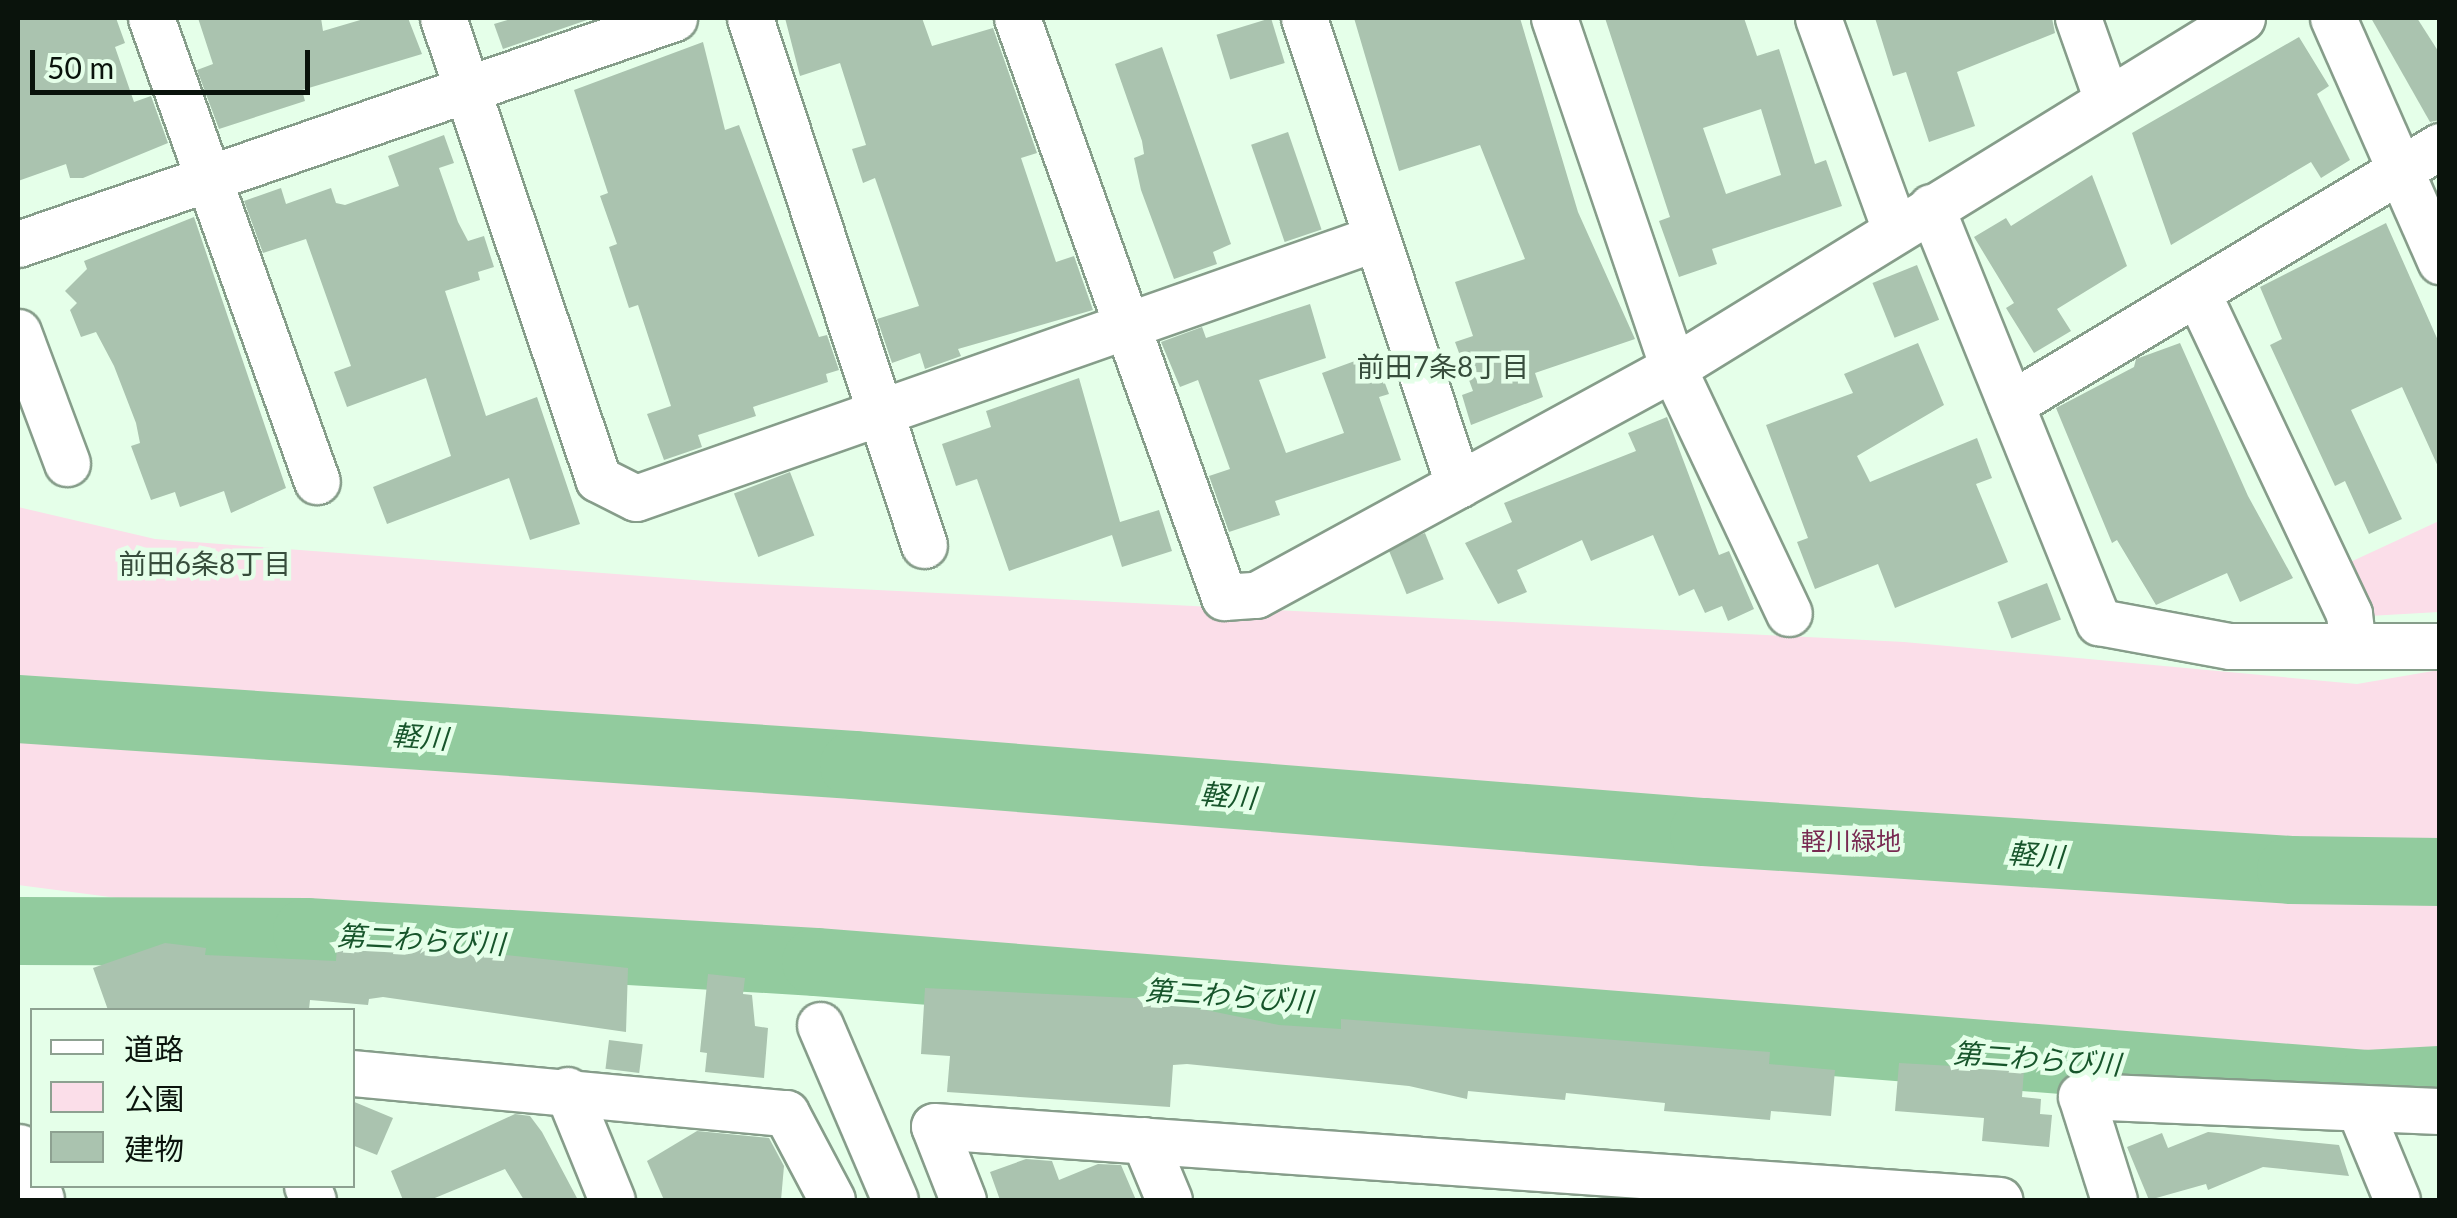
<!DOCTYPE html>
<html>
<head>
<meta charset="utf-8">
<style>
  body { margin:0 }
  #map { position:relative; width:2457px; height:1218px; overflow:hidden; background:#e5ffe9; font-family:Lato,"Noto Sans JP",sans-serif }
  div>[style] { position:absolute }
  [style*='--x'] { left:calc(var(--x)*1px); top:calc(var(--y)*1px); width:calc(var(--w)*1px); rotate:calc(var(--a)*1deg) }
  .green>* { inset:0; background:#fbdee9 }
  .river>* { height:68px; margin:-34px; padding:0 34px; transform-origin:34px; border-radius:34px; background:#92cb9e }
  .building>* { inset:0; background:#aac3af; transform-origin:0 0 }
  .roads { filter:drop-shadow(2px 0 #869d8a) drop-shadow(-2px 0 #869d8a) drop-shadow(0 2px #869d8a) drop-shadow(0 -2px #869d8a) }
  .street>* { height:45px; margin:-22.5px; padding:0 22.5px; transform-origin:22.5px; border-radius:22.5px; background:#fff }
  .secondary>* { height:55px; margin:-27.5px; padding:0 27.5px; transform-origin:27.5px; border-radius:27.5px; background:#fff }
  span { translate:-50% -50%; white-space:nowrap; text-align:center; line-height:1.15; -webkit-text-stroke:9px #e5ffe9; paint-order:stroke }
  .park-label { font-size:25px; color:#792b52 }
  .neighbourhood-label { font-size:28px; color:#374d3c }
  .water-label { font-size:28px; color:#17552b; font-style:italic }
  .frame { position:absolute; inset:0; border:20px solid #0a130c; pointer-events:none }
  .legend { position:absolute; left:30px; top:1008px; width:325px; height:180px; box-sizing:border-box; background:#e5ffe9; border:2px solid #8da191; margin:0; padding:12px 18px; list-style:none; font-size:30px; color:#0a130c }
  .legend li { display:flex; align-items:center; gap:20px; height:50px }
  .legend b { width:50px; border:2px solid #8da191 }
  .scale { position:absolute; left:30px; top:50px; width:280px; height:45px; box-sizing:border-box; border:5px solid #0a130c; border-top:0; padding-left:12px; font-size:30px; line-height:35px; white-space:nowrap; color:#0a130c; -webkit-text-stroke:8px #e5ffe9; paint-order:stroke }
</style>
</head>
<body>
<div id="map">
  <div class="green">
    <i style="clip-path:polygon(18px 507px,155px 539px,720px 582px,1904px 642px,2357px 684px,2439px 670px,2439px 1076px,2366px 1084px,2197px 1052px,1831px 1040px,1084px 970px,164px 904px,18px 885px)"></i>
    <i style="clip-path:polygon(2439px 521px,2439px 612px,2369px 616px,2346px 564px)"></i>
  </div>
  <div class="river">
    <i style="--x:18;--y:709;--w:838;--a:3.83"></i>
    <i style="--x:854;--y:765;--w:853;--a:4.51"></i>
    <i style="--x:1704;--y:832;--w:588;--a:3.7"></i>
    <i style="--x:2291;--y:870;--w:149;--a:0.8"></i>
    <i style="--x:18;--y:931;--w:289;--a:0.2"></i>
    <i style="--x:307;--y:932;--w:510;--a:3.37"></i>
    <i style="--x:816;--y:962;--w:1555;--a:4.5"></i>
    <i style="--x:2366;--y:1084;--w:74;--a:-3.1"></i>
  </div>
  <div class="building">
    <i style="clip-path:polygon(18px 18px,116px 18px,125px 43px,115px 47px,134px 102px,151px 96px,168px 143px,83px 178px,70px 178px,66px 164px,18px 181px)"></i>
    <i style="clip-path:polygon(198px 18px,321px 18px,323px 31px,367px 18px,408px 18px,422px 54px,302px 90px,305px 101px,219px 129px,197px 70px,213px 64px)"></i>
    <i style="clip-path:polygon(514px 18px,590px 18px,590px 19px,503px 49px,494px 24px)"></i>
    <i style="clip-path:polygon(785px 18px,922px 18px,932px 46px,993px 28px,1037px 153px,1021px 158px,1056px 262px,1074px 256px,1093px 310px,958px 349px,961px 356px,925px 369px,920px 353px,892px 363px,877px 319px,919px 306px,875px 178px,863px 183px,852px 149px,866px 145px,840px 63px,800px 76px)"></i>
    <i style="left:1271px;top:18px;width:47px;height:57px;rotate:73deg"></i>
    <i style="clip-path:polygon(1354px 18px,1520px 18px,1578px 212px,1635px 339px,1535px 373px,1543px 397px,1471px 425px,1462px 395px,1473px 391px,1455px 342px,1473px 336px,1455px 282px,1525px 259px,1480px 145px,1399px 171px)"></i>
    <i style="clip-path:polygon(evenodd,1605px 18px,1744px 18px,1757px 56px,1779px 49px,1815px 164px,1826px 160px,1842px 206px,1712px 249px,1717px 264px,1679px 277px,1659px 221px,1670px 217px,1605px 18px,1761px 109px,1781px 175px,1726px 194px,1703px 128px,1761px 109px)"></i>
    <i style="clip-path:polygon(1875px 18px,2052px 18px,2055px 33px,1957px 72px,1975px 126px,1929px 142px,1906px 72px,1893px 76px)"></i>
    <i style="clip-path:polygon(2371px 18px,2417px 18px,2440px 54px,2440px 120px,2430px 122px)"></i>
    <i style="clip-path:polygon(2299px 37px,2329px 86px,2317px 94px,2350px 160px,2321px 178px,2311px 162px,2171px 245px,2132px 133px)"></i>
    <i style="clip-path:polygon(703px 42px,725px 130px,739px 125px,819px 337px,827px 335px,839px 370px,826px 374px,828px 382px,753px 407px,756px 416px,698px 435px,702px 447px,664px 460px,647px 414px,671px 406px,638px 305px,629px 308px,609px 247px,617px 244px,600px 196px,608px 193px,574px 90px)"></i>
    <i style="clip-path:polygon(1162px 47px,1231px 244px,1213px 252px,1217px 264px,1174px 279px,1141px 190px,1134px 158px,1144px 154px,1142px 141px,1115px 64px)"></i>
    <i style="left:1288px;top:132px;width:103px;height:39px;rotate:71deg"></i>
    <i style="clip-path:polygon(444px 135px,454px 163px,439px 168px,458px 222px,468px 241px,484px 236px,494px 267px,478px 272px,480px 280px,445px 291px,486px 416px,537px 397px,580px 524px,530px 540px,509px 478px,387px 524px,373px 487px,451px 456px,426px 378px,347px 407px,334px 372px,351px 366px,306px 239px,263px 253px,244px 201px,281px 188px,286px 204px,331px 188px,336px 203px,345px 205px,399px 186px,388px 156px)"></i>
    <i style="clip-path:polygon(2092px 175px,2127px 266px,2057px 309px,2071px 331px,2034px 353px,2006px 308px,2014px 303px,1974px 237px,2006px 218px,2011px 226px)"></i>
    <i style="clip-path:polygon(194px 217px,286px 488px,231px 513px,224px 491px,180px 507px,175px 492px,151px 500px,131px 446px,140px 443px,136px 423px,114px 366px,96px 332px,81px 337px,70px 310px,77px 303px,65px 291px,87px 269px,84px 261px)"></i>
    <i style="clip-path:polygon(2386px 223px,2440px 345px,2440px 471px,2402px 387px,2351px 410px,2402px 519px,2369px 534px,2345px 481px,2335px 486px,2270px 345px,2282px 339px,2260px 287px)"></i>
    <i style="left:1917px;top:265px;width:59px;height:48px;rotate:68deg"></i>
    <i style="clip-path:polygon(1310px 304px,1326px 358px,1259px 380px,1286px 453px,1344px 433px,1322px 373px,1374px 354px,1389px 394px,1379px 397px,1401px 460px,1275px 501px,1280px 515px,1229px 532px,1209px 476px,1230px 469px,1198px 380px,1180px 387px,1161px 342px,1202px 327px,1206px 338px)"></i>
    <i style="clip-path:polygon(1918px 343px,1944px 405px,1857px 456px,1870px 482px,1977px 438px,1992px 478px,1976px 484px,2008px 562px,1895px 608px,1878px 564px,1815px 589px,1797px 542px,1808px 538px,1766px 425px,1853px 393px,1844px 374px)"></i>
    <i style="clip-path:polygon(2180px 343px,2248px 496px,2293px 578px,2240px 602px,2227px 573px,2156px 605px,2117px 540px,2112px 543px,2056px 408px,2134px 367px,2136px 359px)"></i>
    <i style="clip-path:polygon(1079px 378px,1120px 522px,1159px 510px,1172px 551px,1122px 567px,1112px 535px,1009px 571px,977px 479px,956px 486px,942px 444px,991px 427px,986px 411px)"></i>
    <i style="clip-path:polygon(1667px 417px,1719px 555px,1729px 551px,1754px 609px,1728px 621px,1722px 606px,1705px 613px,1694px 589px,1679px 596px,1653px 535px,1591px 561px,1582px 540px,1517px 570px,1527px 592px,1498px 604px,1465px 543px,1512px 522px,1504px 503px,1636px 451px,1628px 433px)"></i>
    <i style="left:790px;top:472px;width:68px;height:60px;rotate:69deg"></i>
    <i style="left:1425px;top:533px;width:50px;height:40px;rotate:68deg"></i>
    <i style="left:2047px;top:583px;width:39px;height:53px;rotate:69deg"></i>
    <i style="clip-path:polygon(165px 943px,206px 948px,205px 955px,336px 961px,337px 946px,393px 952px,394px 943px,628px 968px,626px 1032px,383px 997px,369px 999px,368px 1005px,310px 1000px,309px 1009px,108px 1010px,93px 968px)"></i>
    <i style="clip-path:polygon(708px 974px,745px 978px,743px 994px,752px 995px,755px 1026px,768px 1028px,764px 1078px,705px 1072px,707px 1053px,700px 1052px)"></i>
    <i style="clip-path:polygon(925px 988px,1152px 999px,1279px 1025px,1341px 1029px,1341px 1019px,1770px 1052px,1769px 1064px,1835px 1070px,1831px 1116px,1771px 1111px,1770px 1120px,1664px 1111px,1665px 1103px,1566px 1093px,1565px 1100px,1468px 1091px,1467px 1099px,1409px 1086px,1187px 1064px,1173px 1065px,1170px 1107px,947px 1092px,950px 1056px,921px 1054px)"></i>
    <i style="left:609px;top:1040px;width:34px;height:29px;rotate:7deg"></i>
    <i style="clip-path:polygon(1899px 1063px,2024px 1070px,2022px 1097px,2041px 1099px,2040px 1114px,2052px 1115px,2049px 1147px,1982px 1141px,1984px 1118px,1895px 1111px)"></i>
    <i style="clip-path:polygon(352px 1101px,393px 1118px,377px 1155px,352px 1145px)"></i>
    <i style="clip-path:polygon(515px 1114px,530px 1116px,542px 1132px,578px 1200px,524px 1200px,505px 1169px,430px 1200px,403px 1200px,391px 1171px)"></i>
    <i style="clip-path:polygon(697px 1131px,769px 1138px,784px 1166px,781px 1200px,664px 1200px,647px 1161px)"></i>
    <i style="clip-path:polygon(2208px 1132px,2339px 1145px,2349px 1176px,2263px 1167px,2208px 1190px,2206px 1184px,2149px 1200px,2127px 1147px,2162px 1133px,2168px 1148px)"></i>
    <i style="clip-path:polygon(1026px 1159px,1052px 1161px,1059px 1180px,1098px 1164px,1121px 1165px,1136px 1200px,1000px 1200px,990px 1172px)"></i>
  </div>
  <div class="roads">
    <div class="street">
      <i style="--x:151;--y:18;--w:492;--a:70.3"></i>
      <i style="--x:443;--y:18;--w:486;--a:71.4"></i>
      <i style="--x:598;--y:479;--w:42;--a:26.6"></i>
      <i style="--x:636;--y:498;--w:784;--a:-19.36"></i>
      <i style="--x:750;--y:18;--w:555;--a:71.73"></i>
      <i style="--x:1017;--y:18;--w:615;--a:70.33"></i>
      <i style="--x:1224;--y:597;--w:32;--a:-4"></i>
      <i style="--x:1256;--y:595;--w:475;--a:-28.6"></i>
      <i style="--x:1673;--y:368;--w:668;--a:-31.6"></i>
      <i style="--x:1304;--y:18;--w:492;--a:71.7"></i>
      <i style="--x:1554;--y:18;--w:370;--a:71.2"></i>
      <i style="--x:1673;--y:368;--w:271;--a:64.7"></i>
      <i style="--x:1818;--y:18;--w:226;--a:70"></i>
      <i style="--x:2078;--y:18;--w:87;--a:70.5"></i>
      <i style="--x:2333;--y:18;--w:266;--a:66.2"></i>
      <i style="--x:1931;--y:207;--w:448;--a:68"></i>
      <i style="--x:2099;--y:622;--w:133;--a:10.4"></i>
      <i style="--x:2230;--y:646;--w:210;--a:0"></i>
      <i style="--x:18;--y:244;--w:694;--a:-19.01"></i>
      <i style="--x:2197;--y:292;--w:356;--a:64.7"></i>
      <i style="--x:2349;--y:614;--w:32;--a:83"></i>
      <i style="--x:18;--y:332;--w:140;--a:69.5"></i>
      <i style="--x:2011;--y:404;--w:501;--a:-31.02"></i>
      <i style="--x:820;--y:1025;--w:190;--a:66.8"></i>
      <i style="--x:352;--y:1073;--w:436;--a:5.3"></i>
      <i style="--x:786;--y:1113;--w:98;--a:62.1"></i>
      <i style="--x:567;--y:1090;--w:119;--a:67.8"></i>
      <i style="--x:2361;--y:1113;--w:94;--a:67.5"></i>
      <i style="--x:1144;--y:1140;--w:65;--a:67.4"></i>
      <i style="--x:307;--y:1186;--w:15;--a:67"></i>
      <i style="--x:963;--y:1200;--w:79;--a:-111.4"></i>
      <i style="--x:934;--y:1126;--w:1068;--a:3.97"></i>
      <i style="--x:2114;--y:1200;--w:109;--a:-107.6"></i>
      <i style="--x:2081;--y:1096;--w:359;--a:2.4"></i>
    </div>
    <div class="secondary">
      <i style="--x:18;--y:1152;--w:51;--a:69.4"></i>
    </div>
  </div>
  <div class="park-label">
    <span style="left:1851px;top:840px">軽川緑地</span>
  </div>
  <div class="neighbourhood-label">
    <span style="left:1443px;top:366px">前田7条8丁目</span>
    <span style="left:205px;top:563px">前田6条8丁目</span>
  </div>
  <div class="water-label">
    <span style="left:420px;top:736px;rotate:4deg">軽川</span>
    <span style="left:1228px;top:795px;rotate:5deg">軽川</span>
    <span style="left:2036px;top:854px;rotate:4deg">軽川</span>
    <span style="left:421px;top:939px;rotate:3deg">第二わらび川</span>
    <span style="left:1229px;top:995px;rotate:4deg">第二わらび川</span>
    <span style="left:2037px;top:1058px;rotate:4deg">第二わらび川</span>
  </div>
  <div class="frame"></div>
  <ul class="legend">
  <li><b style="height:12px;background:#fff"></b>道路</li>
  <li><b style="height:28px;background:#fbdee9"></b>公園</li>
  <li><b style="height:28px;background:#aac3af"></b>建物</li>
  </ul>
  <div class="scale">50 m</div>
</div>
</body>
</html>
